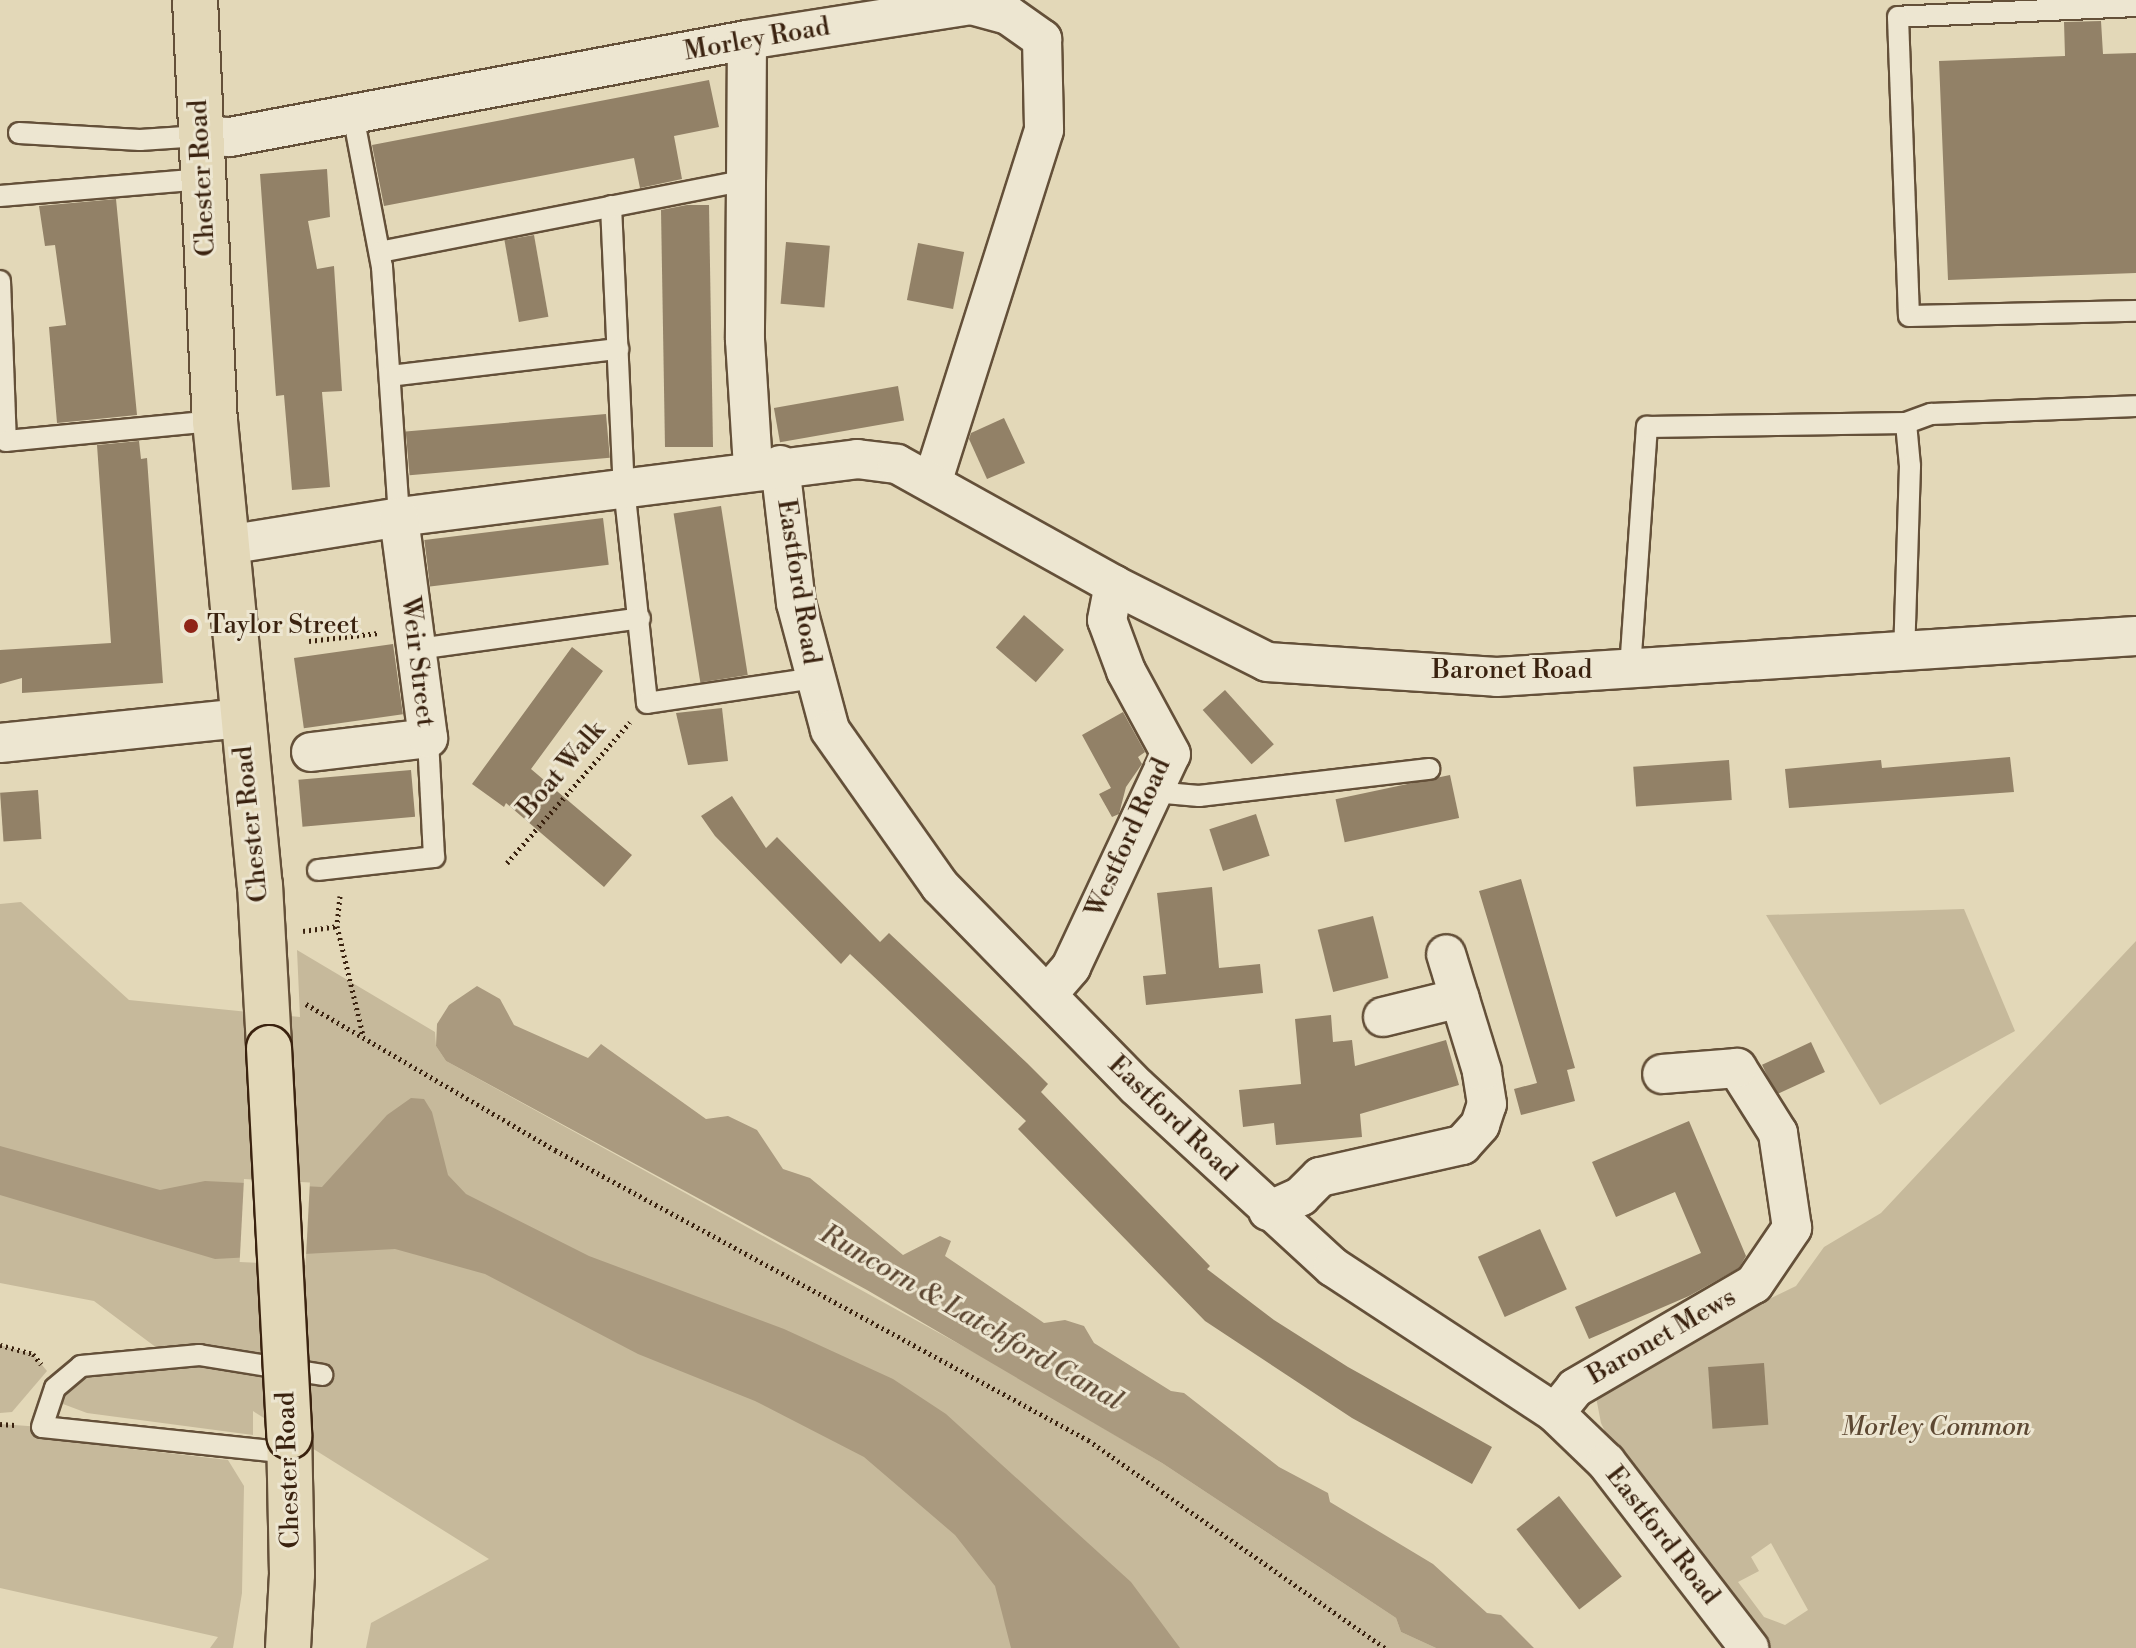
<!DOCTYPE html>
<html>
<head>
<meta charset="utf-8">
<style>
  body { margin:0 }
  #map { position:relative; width:2136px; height:1648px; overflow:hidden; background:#e3d8b8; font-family:"Libre Bodoni",serif }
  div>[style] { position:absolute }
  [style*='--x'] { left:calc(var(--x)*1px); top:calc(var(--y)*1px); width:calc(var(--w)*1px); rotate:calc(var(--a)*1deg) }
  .green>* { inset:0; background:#c6b99b }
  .water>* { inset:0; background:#aa9a7f }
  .pier>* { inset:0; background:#e3d8b8; transform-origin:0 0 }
  .building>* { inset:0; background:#928167; transform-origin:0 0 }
  .path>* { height:5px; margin-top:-2.5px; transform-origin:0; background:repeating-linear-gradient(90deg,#3a220f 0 2px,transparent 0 6px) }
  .roads { filter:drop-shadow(2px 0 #645039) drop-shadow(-2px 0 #645039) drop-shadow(0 2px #645039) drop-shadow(0 -2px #645039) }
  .service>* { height:20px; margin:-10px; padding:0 10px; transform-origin:10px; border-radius:10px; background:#ede6d1 }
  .minor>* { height:38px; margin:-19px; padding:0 19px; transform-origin:19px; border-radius:19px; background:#ede6d1 }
  .trunk>* { height:44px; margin:-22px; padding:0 22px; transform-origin:22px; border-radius:22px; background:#e3d8b8 }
  .bridges { filter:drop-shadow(2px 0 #3a220f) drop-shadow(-2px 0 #3a220f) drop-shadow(0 2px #3a220f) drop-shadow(0 -2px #3a220f) }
  .trunk-bridge>* { height:44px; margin:-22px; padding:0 22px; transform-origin:22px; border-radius:22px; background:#e3d8b8 }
  .dots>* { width:22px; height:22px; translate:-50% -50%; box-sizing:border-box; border:4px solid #ede6d1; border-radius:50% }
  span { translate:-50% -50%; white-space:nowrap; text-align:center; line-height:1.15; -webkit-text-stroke:6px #ede6d1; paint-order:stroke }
  .street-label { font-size:26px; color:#3a220f }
  .poi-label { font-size:26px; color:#3a220f }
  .left { translate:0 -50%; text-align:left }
  .park-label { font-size:26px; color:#5d4832; font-style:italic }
  .water-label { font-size:28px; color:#5c4631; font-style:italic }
</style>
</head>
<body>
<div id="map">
  <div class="green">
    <i style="clip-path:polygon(21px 902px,129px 1000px,300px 1017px,297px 950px,435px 1032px,436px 1046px,446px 1061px,997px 1365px,1162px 1463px,1396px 1618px,1401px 1632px,1436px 1648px,366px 1648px,371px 1623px,489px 1559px,253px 1411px,253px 1435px,87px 1413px,63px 1404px,62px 1390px,78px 1378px,173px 1360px,94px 1301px,0 1283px,0 904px)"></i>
    <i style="clip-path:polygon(1964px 909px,2015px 1031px,1880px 1105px,1766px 915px)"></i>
    <i style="clip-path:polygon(evenodd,2136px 941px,2136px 1648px,1749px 1648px,1616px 1455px,1601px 1423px,1595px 1392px,1611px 1376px,1796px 1286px,1824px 1247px,1881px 1213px,2136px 941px,1771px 1543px,1808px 1610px,1785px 1625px,1764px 1617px,1738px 1582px,1759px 1571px,1751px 1557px,1771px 1543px)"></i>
    <i style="clip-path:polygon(0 1345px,33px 1354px,47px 1371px,12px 1412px,0 1413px)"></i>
    <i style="clip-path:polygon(0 1424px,42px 1427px,54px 1440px,228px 1460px,244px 1486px,242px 1593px,233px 1648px,210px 1648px,218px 1637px,0 1588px)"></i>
  </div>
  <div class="water">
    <i style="clip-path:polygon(477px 986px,500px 999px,514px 1025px,588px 1058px,601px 1044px,706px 1119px,728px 1116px,757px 1130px,783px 1169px,810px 1178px,903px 1255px,940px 1236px,951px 1241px,945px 1256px,1044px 1323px,1065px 1320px,1084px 1326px,1094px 1343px,1171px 1391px,1184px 1393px,1279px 1467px,1328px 1493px,1330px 1502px,1433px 1564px,1487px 1613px,1501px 1615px,1534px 1648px,1436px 1648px,1401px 1632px,1396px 1618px,1162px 1463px,867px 1290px,446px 1061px,436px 1046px,437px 1024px,449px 1005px)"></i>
    <i style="clip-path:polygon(411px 1098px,424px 1099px,432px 1112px,448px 1175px,466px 1194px,589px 1256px,784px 1329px,893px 1379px,946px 1414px,1131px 1582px,1180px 1648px,1011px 1648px,995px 1586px,955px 1535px,864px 1457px,755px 1401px,638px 1354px,485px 1274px,395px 1249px,215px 1259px,0 1195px,0 1146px,160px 1190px,205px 1181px,322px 1187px,387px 1115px)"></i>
  </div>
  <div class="pier">
    <i style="left:244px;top:1179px;width:66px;height:83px;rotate:3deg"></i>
  </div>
  <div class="building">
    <i style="clip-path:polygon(2101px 21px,2103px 54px,2136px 53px,2136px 273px,1948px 280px,1939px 61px,2065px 56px,2064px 22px)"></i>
    <i style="clip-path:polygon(709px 80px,719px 127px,674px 136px,682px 179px,640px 188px,634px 158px,384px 206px,372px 145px)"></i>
    <i style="clip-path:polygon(327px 169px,330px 217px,308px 221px,317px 269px,334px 266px,342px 391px,322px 392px,330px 487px,292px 490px,284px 395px,276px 396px,260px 174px)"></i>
    <i style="clip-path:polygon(116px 199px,137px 415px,57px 423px,49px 327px,66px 325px,55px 245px,45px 246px,39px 206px)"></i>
    <i style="clip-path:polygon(687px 205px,709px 205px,713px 447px,665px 447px,661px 210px)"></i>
    <i style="left:534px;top:235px;width:83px;height:30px;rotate:80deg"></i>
    <i style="left:786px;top:242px;width:44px;height:62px;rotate:5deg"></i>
    <i style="left:918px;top:243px;width:47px;height:58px;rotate:11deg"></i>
    <i style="left:898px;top:386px;width:35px;height:126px;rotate:80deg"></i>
    <i style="left:606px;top:414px;width:44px;height:201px;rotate:85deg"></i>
    <i style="clip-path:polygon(1004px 418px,1025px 463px,987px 479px,969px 439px,971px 433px)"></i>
    <i style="clip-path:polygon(139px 441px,141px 459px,147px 458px,163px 683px,22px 693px,22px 678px,0 684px,0 650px,111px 643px,97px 445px)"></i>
    <i style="left:721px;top:506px;width:171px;height:48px;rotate:81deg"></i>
    <i style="left:603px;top:518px;width:47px;height:180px;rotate:83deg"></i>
    <i style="left:1024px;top:615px;width:53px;height:43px;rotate:41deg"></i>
    <i style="left:393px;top:644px;width:71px;height:100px;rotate:82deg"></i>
    <i style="clip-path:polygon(572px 647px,603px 671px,531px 769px,632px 855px,604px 887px,506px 803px,504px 807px,472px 784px)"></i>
    <i style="left:1225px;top:690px;width:73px;height:30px;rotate:48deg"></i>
    <i style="clip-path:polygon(722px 708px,728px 761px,688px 765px,676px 713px)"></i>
    <i style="clip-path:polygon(1123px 712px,1145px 752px,1138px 757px,1142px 764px,1126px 787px,1119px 814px,1112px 817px,1099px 794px,1111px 788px,1082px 735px)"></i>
    <i style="clip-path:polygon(2010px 757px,2014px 792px,1789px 808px,1785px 769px,1881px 760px,1882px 768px)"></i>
    <i style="left:1729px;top:760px;width:40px;height:96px;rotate:86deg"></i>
    <i style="left:411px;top:770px;width:47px;height:113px;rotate:85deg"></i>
    <i style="left:1450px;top:775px;width:44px;height:117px;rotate:78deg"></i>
    <i style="left:38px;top:790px;width:49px;height:38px;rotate:86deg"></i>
    <i style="clip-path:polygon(732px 796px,766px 848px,777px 837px,880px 942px,889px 933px,1027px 1063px,1048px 1084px,1041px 1092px,1210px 1266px,1207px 1269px,1274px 1320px,1348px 1367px,1492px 1447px,1472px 1484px,1352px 1418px,1205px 1321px,1018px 1129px,1026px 1121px,850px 954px,841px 964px,715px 836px,701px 816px)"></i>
    <i style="left:1256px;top:814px;width:44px;height:49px;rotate:72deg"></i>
    <i style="clip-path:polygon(1521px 879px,1575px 1068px,1567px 1070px,1575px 1101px,1521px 1115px,1514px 1089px,1537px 1083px,1479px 891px)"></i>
    <i style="clip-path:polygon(1212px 887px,1219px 968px,1260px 964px,1263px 993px,1146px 1005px,1143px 976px,1166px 974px,1157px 893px)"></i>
    <i style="left:1373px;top:916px;width:64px;height:57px;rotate:76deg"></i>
    <i style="clip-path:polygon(1331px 1015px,1333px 1042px,1352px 1040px,1355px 1066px,1446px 1040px,1459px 1085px,1360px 1114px,1362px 1137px,1276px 1145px,1274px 1123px,1243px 1127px,1239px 1090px,1301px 1084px,1295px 1019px)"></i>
    <i style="left:1811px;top:1042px;width:33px;height:54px;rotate:65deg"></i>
    <i style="clip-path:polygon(1689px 1121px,1746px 1256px,1739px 1268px,1689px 1296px,1589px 1339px,1575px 1307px,1701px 1253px,1675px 1192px,1616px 1217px,1592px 1162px)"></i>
    <i style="left:1540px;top:1229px;width:66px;height:68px;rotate:66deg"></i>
    <i style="left:1764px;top:1363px;width:62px;height:56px;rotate:86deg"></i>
    <i style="left:1559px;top:1496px;width:102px;height:54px;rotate:52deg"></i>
  </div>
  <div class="path">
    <i style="--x:309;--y:641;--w:70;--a:-6.5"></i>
    <i style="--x:507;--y:863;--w:187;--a:-48.9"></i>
    <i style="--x:340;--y:896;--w:30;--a:96"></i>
    <i style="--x:337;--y:926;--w:112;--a:76.6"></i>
    <i style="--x:303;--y:931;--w:34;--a:-8"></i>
    <i style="--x:306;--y:1004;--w:289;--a:30.4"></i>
    <i style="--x:555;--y:1150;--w:607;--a:28.55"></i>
    <i style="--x:1088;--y:1440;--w:363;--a:35"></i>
    <i style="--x:0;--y:1345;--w:34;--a:15"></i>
    <i style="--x:33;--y:1354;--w:13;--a:51"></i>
    <i style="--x:0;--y:1424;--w:15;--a:4"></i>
  </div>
  <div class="roads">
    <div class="service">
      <i style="--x:2136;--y:6;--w:238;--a:177.4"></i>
      <i style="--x:1898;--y:17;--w:299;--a:87.9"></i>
      <i style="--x:1909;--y:316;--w:227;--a:-1.3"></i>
      <i style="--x:353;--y:115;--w:155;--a:79.2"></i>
      <i style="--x:382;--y:267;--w:251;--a:86.1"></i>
      <i style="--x:19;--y:133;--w:121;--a:3.3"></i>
      <i style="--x:140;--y:140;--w:60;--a:-3.8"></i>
      <i style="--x:0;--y:196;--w:204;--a:-4.8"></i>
      <i style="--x:611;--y:206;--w:281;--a:87.4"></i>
      <i style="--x:624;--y:487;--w:217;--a:83.9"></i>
      <i style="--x:647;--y:703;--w:169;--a:-8.5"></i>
      <i style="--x:380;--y:252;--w:373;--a:-11.1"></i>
      <i style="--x:0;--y:281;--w:160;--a:87.9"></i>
      <i style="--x:6;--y:441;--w:210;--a:-5.5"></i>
      <i style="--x:390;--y:376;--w:230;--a:-6.8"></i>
      <i style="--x:1906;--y:423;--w:27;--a:-20"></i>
      <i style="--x:1931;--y:414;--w:205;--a:-2.2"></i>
      <i style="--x:418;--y:649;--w:224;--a:-7.9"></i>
      <i style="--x:1630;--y:669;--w:243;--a:-86"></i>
      <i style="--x:1647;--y:427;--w:259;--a:-0.9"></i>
      <i style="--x:1906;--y:423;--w:43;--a:84.7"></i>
      <i style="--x:1910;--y:466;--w:186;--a:91.8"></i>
      <i style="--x:1154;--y:792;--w:45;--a:5.1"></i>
      <i style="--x:1199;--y:796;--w:232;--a:-6.7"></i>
      <i style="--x:318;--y:870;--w:117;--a:-6.4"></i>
      <i style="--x:434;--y:857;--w:119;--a:-92.9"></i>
      <i style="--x:290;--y:1453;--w:249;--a:-174"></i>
      <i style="--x:42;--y:1427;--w:41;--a:-71.6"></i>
      <i style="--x:55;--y:1388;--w:34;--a:-40"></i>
      <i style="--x:81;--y:1366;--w:119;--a:-5.3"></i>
      <i style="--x:199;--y:1355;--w:125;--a:9.2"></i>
    </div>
    <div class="minor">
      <i style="--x:747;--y:40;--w:300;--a:90.4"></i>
      <i style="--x:745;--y:340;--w:128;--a:86.4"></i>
      <i style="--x:200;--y:136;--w:30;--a:2"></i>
      <i style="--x:230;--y:137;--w:526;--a:-10.63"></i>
      <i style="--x:747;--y:40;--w:227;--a:-8.9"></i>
      <i style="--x:971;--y:5;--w:38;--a:15"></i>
      <i style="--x:1008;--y:15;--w:42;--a:35.2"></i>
      <i style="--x:1042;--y:39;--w:91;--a:88.7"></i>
      <i style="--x:1044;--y:130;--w:370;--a:107.6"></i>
      <i style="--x:780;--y:465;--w:139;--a:83.4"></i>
      <i style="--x:796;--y:603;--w:131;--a:75"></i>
      <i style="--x:830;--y:730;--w:191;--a:54.8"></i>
      <i style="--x:940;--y:886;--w:281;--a:45.6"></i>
      <i style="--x:1137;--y:1087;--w:266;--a:42.6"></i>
      <i style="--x:1333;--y:1267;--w:266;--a:33.3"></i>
      <i style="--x:1555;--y:1413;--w:71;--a:43.9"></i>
      <i style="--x:1606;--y:1462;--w:235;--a:52.4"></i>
      <i style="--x:227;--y:545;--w:174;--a:-9.2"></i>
      <i style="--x:399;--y:517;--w:462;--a:-7.2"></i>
      <i style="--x:857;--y:459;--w:40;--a:7.1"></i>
      <i style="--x:897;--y:464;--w:248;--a:29.1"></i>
      <i style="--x:1114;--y:585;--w:171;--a:26.7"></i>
      <i style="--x:1267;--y:662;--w:230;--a:3.7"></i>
      <i style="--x:1497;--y:677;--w:640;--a:-3.67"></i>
      <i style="--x:0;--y:743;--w:242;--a:-5.9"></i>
      <i style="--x:311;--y:752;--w:118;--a:-6.8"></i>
      <i style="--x:428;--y:738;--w:223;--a:-97.5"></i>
      <i style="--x:1047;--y:995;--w:37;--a:-49"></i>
      <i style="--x:1071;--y:967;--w:235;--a:-64.9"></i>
      <i style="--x:1171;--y:754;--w:94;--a:-118.5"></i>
      <i style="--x:1126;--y:671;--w:54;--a:-110.4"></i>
      <i style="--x:1107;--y:620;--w:36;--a:-79"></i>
      <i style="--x:1383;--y:1017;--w:79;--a:-13.9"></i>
      <i style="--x:1268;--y:1211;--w:36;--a:-24"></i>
      <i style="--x:1301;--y:1196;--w:27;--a:-45"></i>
      <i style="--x:1320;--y:1177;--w:146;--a:-12.7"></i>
      <i style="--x:1462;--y:1145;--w:27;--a:-48"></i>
      <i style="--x:1480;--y:1125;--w:22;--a:-72"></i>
      <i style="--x:1487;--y:1104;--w:33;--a:-99"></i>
      <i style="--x:1482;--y:1071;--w:122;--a:-107.1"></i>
      <i style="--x:1555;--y:1413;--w:32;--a:-51"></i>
      <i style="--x:1575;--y:1388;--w:207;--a:-30.2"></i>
      <i style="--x:1754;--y:1284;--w:68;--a:-55.8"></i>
      <i style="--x:1792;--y:1228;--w:96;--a:-98.4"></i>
      <i style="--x:1778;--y:1133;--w:77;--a:-122.2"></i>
      <i style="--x:1737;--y:1068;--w:75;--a:175.4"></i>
    </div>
    <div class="trunk">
      <i style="--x:195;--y:0;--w:421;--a:87.3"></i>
      <i style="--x:215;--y:421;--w:466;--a:84.5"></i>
      <i style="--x:260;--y:885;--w:163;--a:86.8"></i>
      <i style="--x:288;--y:1648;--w:74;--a:-86.9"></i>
      <i style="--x:292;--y:1574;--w:138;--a:-91.2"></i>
    </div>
  </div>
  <div class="bridges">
    <div class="trunk-bridge">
      <i style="--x:269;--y:1048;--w:389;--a:87"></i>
    </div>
  </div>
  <div class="dots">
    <i style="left:191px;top:626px;background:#8f2418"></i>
  </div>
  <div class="street-label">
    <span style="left:757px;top:40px;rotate:-10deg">Morley Road</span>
    <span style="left:203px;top:178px;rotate:-93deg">Chester Road</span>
    <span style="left:798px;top:582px;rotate:81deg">Eastford Road</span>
    <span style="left:417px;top:662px;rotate:83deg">Weir Street</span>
    <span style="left:1512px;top:671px">Baronet Road</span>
    <span style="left:562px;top:770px;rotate:-49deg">Boat Walk</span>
    <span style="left:252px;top:824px;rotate:-96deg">Chester Road</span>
    <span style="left:1129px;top:838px;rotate:-66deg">Westford Road</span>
    <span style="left:1172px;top:1119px;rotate:44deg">Eastford Road</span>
    <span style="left:1662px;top:1337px;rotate:-30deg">Baronet Mews</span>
    <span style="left:289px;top:1470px;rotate:-92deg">Chester Road</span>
    <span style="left:1662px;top:1536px;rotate:52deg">Eastford Road</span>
  </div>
  <div class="poi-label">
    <span class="left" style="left:207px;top:626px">Taylor Street</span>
  </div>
  <div class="park-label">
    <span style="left:1936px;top:1428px">Morley Common</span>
  </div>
  <div class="water-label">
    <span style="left:971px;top:1318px;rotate:30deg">Runcorn &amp; Latchford Canal</span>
  </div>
</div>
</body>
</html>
